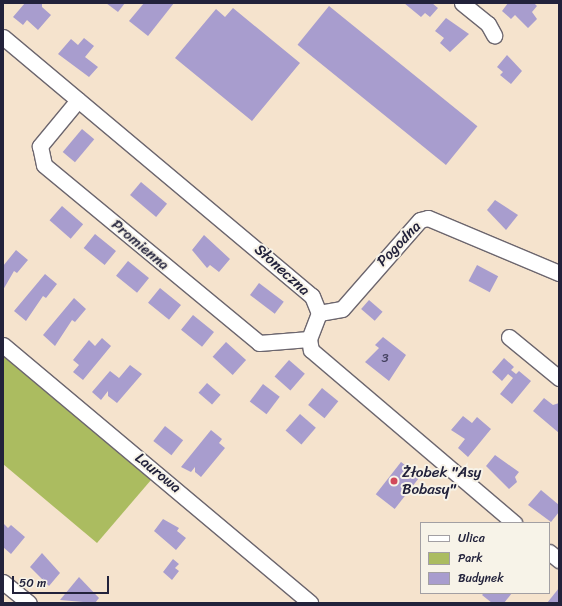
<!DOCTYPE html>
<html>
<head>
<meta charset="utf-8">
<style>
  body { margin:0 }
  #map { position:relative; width:562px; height:606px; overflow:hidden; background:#f5e3cd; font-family:Sriracha,sans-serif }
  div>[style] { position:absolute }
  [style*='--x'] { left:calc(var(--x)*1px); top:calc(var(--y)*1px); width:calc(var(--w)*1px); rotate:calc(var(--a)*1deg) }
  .green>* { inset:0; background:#abbc60 }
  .building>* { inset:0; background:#a89dce; transform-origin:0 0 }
  .roads { filter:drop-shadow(1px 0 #6c666e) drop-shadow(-1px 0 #6c666e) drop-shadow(0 1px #6c666e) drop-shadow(0 -1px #6c666e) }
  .street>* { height:15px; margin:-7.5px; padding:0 7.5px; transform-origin:7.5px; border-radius:7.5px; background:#fff }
  .dots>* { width:11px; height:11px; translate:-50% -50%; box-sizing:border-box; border:2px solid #f7f3e8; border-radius:50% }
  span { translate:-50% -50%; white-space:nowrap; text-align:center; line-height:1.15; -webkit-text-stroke:4px #f7f3e8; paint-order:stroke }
  .number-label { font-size:13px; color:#444160 }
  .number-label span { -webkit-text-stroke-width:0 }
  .street-label { font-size:15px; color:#22223b }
  .poi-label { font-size:15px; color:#22223b }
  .left { translate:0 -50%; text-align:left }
  .frame { position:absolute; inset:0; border:4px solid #22223b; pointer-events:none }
  .legend { position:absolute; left:420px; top:522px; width:130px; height:72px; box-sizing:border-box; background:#f7f3e8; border:1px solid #a29fa3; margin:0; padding:5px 7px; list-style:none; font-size:12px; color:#22223b }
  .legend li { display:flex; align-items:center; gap:8px; height:20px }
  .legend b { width:20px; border:1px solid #a29fa3 }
  .scale { position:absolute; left:12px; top:576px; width:97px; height:18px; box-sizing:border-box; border:2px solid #22223b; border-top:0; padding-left:5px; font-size:12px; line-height:14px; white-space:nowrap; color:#22223b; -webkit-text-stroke:3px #f7f3e8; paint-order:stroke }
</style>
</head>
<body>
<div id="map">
  <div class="green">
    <i style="clip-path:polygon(3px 356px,151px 480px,97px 543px,3px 464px)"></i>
  </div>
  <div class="building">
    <i style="clip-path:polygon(25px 3px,42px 3px,42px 7px,51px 15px,38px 30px,27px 20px,23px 25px,13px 17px)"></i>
    <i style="clip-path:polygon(106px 3px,125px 3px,118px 12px)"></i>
    <i style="clip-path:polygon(144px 3px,174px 3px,148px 36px,129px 21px)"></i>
    <i style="clip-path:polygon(404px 3px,432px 3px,438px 8px,430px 17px,425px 13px,421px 17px)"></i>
    <i style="clip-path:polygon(508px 3px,534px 3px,537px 6px,532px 12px,537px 19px,528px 28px,515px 15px,511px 19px,502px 11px)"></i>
    <i style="left:329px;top:6px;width:191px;height:50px;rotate:39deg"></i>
    <i style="clip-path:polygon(233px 8px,300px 63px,252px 121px,175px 58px,216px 9px,225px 17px)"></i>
    <i style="clip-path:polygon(446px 18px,469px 34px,450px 52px,440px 43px,444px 38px,435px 31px)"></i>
    <i style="clip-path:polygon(84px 38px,94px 46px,85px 57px,98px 67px,89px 77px,58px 54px,71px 39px,78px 45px)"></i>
    <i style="clip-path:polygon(507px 55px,522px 71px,511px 84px,500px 75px,503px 72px,497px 67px)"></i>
    <i style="left:82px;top:129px;width:16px;height:30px;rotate:40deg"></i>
    <i style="left:141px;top:182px;width:34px;height:17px;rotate:40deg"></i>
    <i style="clip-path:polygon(495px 200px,518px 215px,506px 230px,487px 210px)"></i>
    <i style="left:62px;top:206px;width:28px;height:19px;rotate:41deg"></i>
    <i style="left:95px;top:234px;width:27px;height:18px;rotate:39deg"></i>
    <i style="clip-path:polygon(204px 235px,230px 259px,219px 272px,210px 265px,207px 268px,192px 250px)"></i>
    <i style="clip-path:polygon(16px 250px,28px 260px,17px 273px,14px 271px,3px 290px,3px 266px)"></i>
    <i style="left:128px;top:261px;width:27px;height:19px;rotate:39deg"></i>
    <i style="left:477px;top:265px;width:24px;height:18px;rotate:28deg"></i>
    <i style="clip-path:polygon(45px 274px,57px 284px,46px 298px,43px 296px,26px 321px,14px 311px)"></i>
    <i style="left:259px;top:283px;width:31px;height:15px;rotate:37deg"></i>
    <i style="left:160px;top:288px;width:27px;height:19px;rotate:39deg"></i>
    <i style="clip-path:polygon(74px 298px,86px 309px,75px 322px,72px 320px,55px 346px,43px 335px)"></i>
    <i style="left:369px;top:300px;width:18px;height:12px;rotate:41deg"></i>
    <i style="left:193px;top:315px;width:27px;height:19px;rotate:39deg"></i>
    <i style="clip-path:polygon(383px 337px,406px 355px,389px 381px,365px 362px,379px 348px,375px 345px)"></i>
    <i style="clip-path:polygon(102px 338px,111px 346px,83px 380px,73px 372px,79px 365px,73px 360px,89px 340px,95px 346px)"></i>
    <i style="left:226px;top:342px;width:27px;height:20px;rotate:42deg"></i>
    <i style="clip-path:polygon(504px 358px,514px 367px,511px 370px,516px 374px,519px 371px,531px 381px,512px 404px,500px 394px,513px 378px,508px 374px,502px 381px,492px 372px)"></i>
    <i style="left:289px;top:360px;width:21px;height:22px;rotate:41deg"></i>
    <i style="clip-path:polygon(130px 365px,142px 374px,117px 403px,108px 396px,108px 391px,101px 400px,92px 392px,110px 371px,119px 378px)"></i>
    <i style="left:207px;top:383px;width:18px;height:13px;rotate:41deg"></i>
    <i style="left:263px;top:384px;width:21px;height:22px;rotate:37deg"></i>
    <i style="left:322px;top:388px;width:21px;height:22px;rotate:39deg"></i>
    <i style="clip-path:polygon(544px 398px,553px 405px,559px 403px,559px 433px,533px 411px)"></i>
    <i style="left:300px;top:414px;width:21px;height:22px;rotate:41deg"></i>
    <i style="clip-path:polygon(463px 416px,472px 423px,477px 417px,491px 429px,468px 457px,458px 448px,465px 439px,451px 430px)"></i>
    <i style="left:165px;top:426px;width:23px;height:19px;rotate:38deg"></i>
    <i style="clip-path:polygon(211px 430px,222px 439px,219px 443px,225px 448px,201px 477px,195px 472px,195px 467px,191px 472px,181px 467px)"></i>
    <i style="clip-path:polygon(495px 455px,519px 472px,515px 477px,517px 482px,509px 489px,486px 466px)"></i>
    <i style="left:401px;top:462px;width:24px;height:41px;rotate:38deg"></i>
    <i style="clip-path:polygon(541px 490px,559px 505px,559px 512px,551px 522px,528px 505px)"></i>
    <i style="clip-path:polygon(163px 519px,179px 528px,177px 531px,186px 538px,176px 550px,154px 531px)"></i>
    <i style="clip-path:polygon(3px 523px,8px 528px,11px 525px,25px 537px,11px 554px,3px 547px)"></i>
    <i style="clip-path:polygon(42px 553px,60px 573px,49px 586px,30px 567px)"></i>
    <i style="clip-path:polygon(173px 559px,179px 564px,175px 568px,179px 571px,172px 580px,163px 572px)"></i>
    <i style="clip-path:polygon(79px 577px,99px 598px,95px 603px,60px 600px)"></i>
    <i style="clip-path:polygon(559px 588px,559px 603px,547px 603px)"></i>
    <i style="clip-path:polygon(484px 593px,512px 593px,504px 603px,492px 603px,482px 595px)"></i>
  </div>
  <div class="roads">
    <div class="street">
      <i style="--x:462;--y:3;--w:33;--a:39"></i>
      <i style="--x:488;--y:24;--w:13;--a:61"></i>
      <i style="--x:3;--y:37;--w:403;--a:40"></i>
      <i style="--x:312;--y:296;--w:18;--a:68"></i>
      <i style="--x:319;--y:313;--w:28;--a:111"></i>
      <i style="--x:309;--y:339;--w:11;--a:80"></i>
      <i style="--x:311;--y:350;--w:267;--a:40.4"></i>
      <i style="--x:78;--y:100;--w:60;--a:129.6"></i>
      <i style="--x:40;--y:146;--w:19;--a:78"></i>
      <i style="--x:44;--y:165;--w:279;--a:39.6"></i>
      <i style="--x:259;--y:343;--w:50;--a:-4.6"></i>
      <i style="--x:319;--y:313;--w:23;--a:-10"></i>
      <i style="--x:342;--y:309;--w:118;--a:-48.8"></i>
      <i style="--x:420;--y:220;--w:8;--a:-14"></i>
      <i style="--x:428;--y:218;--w:142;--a:22.8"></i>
      <i style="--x:509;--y:337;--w:65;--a:39.4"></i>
      <i style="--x:3;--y:345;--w:401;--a:40"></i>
      <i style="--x:549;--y:552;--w:13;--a:39"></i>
      <i style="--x:3;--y:582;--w:33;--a:39"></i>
    </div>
  </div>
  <div class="dots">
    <i style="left:394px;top:481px;background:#d1495b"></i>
  </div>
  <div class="number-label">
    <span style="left:385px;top:358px">3</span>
  </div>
  <div class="street-label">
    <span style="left:399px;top:244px;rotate:-46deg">Pogodna</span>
    <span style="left:140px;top:245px;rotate:40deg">Promienna</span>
    <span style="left:282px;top:270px;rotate:42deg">Słoneczna</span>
    <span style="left:158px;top:473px;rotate:39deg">Laurowa</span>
  </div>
  <div class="poi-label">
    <span class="left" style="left:402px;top:481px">Żłobek "Asy<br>Bobasy"</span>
  </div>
  <div class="frame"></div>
  <ul class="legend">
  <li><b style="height:5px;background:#fff"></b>Ulica</li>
  <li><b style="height:11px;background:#abbc60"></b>Park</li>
  <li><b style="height:11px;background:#a89dce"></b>Budynek</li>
  </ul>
  <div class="scale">50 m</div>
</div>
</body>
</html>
